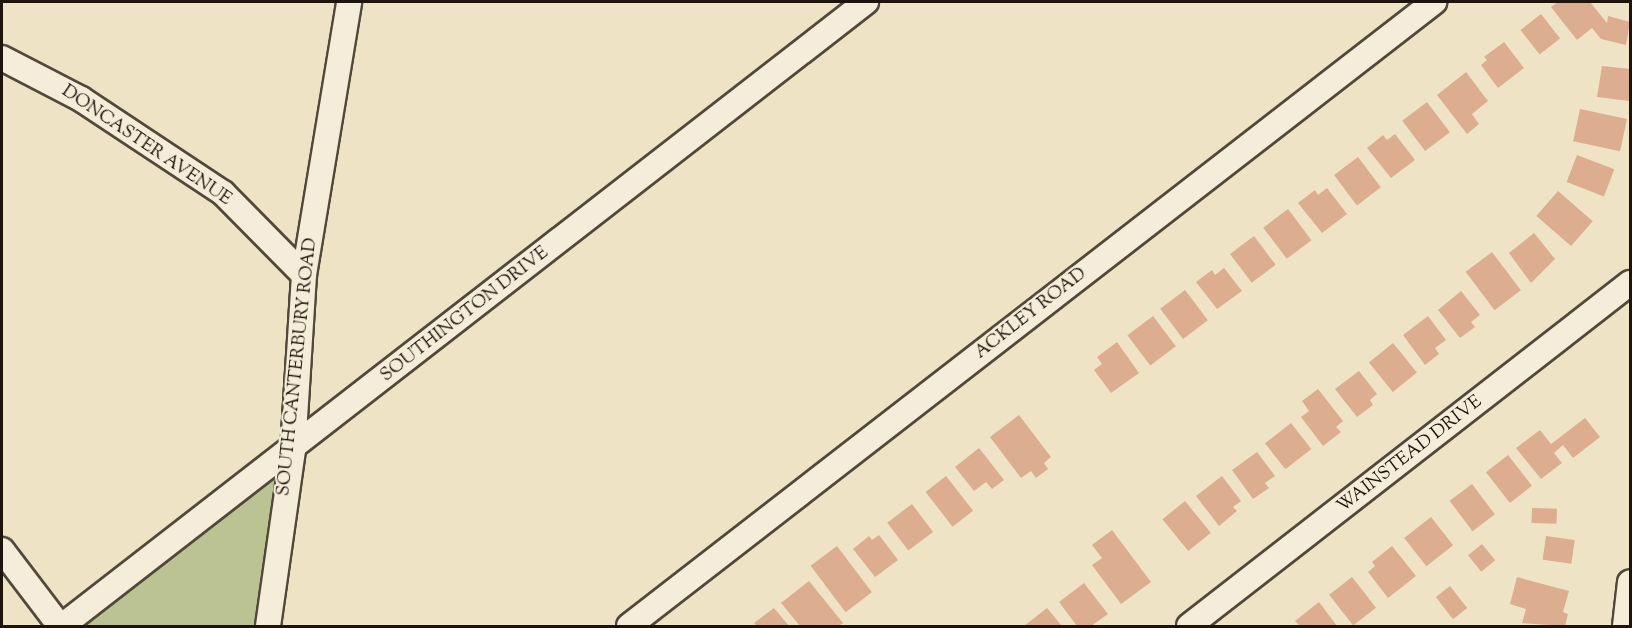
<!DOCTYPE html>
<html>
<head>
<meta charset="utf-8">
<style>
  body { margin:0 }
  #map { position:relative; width:1632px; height:628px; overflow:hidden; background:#efe3c5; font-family:"Sorts Mill Goudy",serif }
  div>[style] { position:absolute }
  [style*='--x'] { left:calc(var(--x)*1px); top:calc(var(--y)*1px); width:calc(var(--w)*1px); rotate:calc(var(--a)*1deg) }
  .green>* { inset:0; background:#bcc392 }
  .building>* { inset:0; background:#dcae8f; transform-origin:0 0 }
  .roads { filter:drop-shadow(2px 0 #52483a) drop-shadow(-2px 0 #52483a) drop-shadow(0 2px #52483a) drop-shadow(0 -2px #52483a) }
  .minor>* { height:24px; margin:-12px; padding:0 12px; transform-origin:12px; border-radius:12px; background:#f5edd9 }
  span { translate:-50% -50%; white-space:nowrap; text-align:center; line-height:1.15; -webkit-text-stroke:4.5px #f5edd9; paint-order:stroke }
  .street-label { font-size:18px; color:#1e140b }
  .frame { position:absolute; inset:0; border:3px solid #1e140b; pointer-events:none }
</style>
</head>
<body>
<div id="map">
  <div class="green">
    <i style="clip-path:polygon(293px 450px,268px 626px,62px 626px)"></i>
  </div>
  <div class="building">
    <i style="clip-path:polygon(1558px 2px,1590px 2px,1607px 23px,1608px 16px,1630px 22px,1626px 45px,1601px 39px,1592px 28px,1577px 40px,1551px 7px)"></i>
    <i style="left:1541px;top:14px;width:31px;height:26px;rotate:52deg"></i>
    <i style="clip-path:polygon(1504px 42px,1524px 68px,1498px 88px,1481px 65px,1487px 60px,1484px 57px)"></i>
    <i style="clip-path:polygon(1602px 66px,1630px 69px,1629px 101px,1597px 97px)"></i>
    <i style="clip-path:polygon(1466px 72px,1488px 101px,1472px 114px,1479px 124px,1467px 134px,1437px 95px)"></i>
    <i style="left:1427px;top:102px;width:38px;height:31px;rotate:53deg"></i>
    <i style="left:1580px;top:109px;width:48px;height:33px;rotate:12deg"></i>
    <i style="clip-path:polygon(1395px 134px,1415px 160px,1391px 178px,1367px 148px,1383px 135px,1387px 140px)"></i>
    <i style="left:1577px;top:155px;width:40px;height:29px;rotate:21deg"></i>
    <i style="left:1358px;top:157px;width:38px;height:30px;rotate:53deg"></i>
    <i style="clip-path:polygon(1327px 188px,1347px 214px,1322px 233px,1298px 203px,1315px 190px,1318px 195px)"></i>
    <i style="left:1558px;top:191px;width:46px;height:33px;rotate:41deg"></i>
    <i style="left:1288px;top:209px;width:39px;height:31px;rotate:53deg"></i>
    <i style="clip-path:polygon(1534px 233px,1555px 259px,1531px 283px,1509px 253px)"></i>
    <i style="left:1254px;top:236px;width:36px;height:30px;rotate:53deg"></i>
    <i style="left:1492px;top:252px;width:48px;height:33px;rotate:53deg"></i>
    <i style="clip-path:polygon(1224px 268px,1242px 291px,1217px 309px,1196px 282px,1212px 270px,1215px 275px)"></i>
    <i style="left:1185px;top:290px;width:38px;height:31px;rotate:53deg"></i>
    <i style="clip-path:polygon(1461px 291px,1480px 315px,1471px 322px,1475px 327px,1460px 338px,1438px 310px)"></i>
    <i style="left:1153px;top:316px;width:38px;height:32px;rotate:53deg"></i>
    <i style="clip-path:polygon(1428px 316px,1446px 340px,1435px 348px,1439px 354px,1425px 365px,1403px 335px)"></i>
    <i style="clip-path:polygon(1117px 342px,1139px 373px,1111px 393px,1094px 370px,1102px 364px,1097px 357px)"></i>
    <i style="left:1393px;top:343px;width:38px;height:31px;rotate:51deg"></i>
    <i style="clip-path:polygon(1359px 371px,1377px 394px,1370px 400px,1373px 405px,1357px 417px,1335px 389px)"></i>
    <i style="clip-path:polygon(1318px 389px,1343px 421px,1336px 427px,1341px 432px,1323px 446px,1301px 417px,1309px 411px,1302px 401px)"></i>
    <i style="clip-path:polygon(1019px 415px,1051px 457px,1044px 463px,1048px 469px,1036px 478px,1031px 471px,1021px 478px,990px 437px)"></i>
    <i style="clip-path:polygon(1585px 418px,1600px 437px,1573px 458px,1563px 445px,1554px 453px,1562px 463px,1541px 479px,1516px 448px,1540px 430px,1551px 444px)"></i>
    <i style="left:1291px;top:423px;width:33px;height:33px;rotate:52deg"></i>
    <i style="clip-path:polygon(979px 448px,1004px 480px,992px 489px,986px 482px,974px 491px,955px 467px)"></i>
    <i style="clip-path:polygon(1257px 452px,1275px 476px,1265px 483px,1269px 488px,1253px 499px,1232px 470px)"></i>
    <i style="left:1508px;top:455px;width:39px;height:28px;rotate:52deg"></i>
    <i style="left:946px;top:476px;width:44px;height:26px;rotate:52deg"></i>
    <i style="clip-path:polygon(1222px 476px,1241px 501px,1233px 507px,1237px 511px,1219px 526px,1196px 496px)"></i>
    <i style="left:1472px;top:484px;width:38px;height:28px;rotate:53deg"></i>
    <i style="left:1185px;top:501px;width:41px;height:29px;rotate:51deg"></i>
    <i style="left:912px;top:504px;width:35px;height:31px;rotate:53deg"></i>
    <i style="left:1532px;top:508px;width:25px;height:15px;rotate:2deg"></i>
    <i style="left:1431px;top:517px;width:36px;height:34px;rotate:52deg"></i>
    <i style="clip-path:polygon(1112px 530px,1151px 582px,1121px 604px,1092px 565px,1102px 558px,1092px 545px)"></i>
    <i style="clip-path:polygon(879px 535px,898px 560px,875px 577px,853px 549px,869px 536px,872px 540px)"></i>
    <i style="left:1546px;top:536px;width:29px;height:24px;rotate:8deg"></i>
    <i style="left:1482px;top:544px;width:21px;height:18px;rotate:51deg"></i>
    <i style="left:837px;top:546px;width:58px;height:33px;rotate:53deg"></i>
    <i style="clip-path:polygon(1392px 546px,1416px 576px,1388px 598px,1368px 572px,1375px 566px,1372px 562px)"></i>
    <i style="left:1352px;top:577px;width:39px;height:29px;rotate:52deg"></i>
    <i style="clip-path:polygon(1517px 577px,1569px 591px,1563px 612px,1568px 614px,1565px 626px,1522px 623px,1526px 609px,1510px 604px)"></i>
    <i style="clip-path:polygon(809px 581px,843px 623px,839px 626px,800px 626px,781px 603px)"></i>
    <i style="clip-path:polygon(1084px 583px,1108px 614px,1091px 626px,1077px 626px,1059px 602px)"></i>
    <i style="left:1450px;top:586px;width:28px;height:18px;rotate:52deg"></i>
    <i style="clip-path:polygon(1319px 602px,1337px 626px,1300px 626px,1295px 621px)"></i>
    <i style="clip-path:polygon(774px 608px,789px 626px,757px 626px,754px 623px)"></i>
    <i style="clip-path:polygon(1047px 608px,1062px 626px,1024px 626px)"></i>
  </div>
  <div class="roads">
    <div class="minor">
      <i style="--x:2;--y:58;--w:89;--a:27.4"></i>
      <i style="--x:81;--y:99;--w:170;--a:33.5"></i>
      <i style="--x:223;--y:193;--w:115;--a:45.4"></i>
      <i style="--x:2;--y:550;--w:96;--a:52.7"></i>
      <i style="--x:62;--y:626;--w:1018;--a:-37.82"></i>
      <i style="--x:268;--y:626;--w:178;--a:-81.9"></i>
      <i style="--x:293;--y:450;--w:175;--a:-86.4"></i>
      <i style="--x:304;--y:275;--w:277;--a:-80.6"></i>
      <i style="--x:629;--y:626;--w:1019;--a:-37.78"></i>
      <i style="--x:1189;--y:626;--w:559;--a:-37.87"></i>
      <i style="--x:1625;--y:626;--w:44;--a:-83.5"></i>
    </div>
  </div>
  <div class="street-label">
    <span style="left:146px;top:146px;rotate:34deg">DONCASTER AVENUE</span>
    <span style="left:1031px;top:314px;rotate:-38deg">ACKLEY ROAD</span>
    <span style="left:465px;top:315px;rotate:-38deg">SOUTHINGTON DRIVE</span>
    <span style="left:298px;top:367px;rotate:-84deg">SOUTH CANTERBURY ROAD</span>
    <span style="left:1410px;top:455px;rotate:-38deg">WAINSTEAD DRIVE</span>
  </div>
  <div class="frame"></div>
</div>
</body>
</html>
